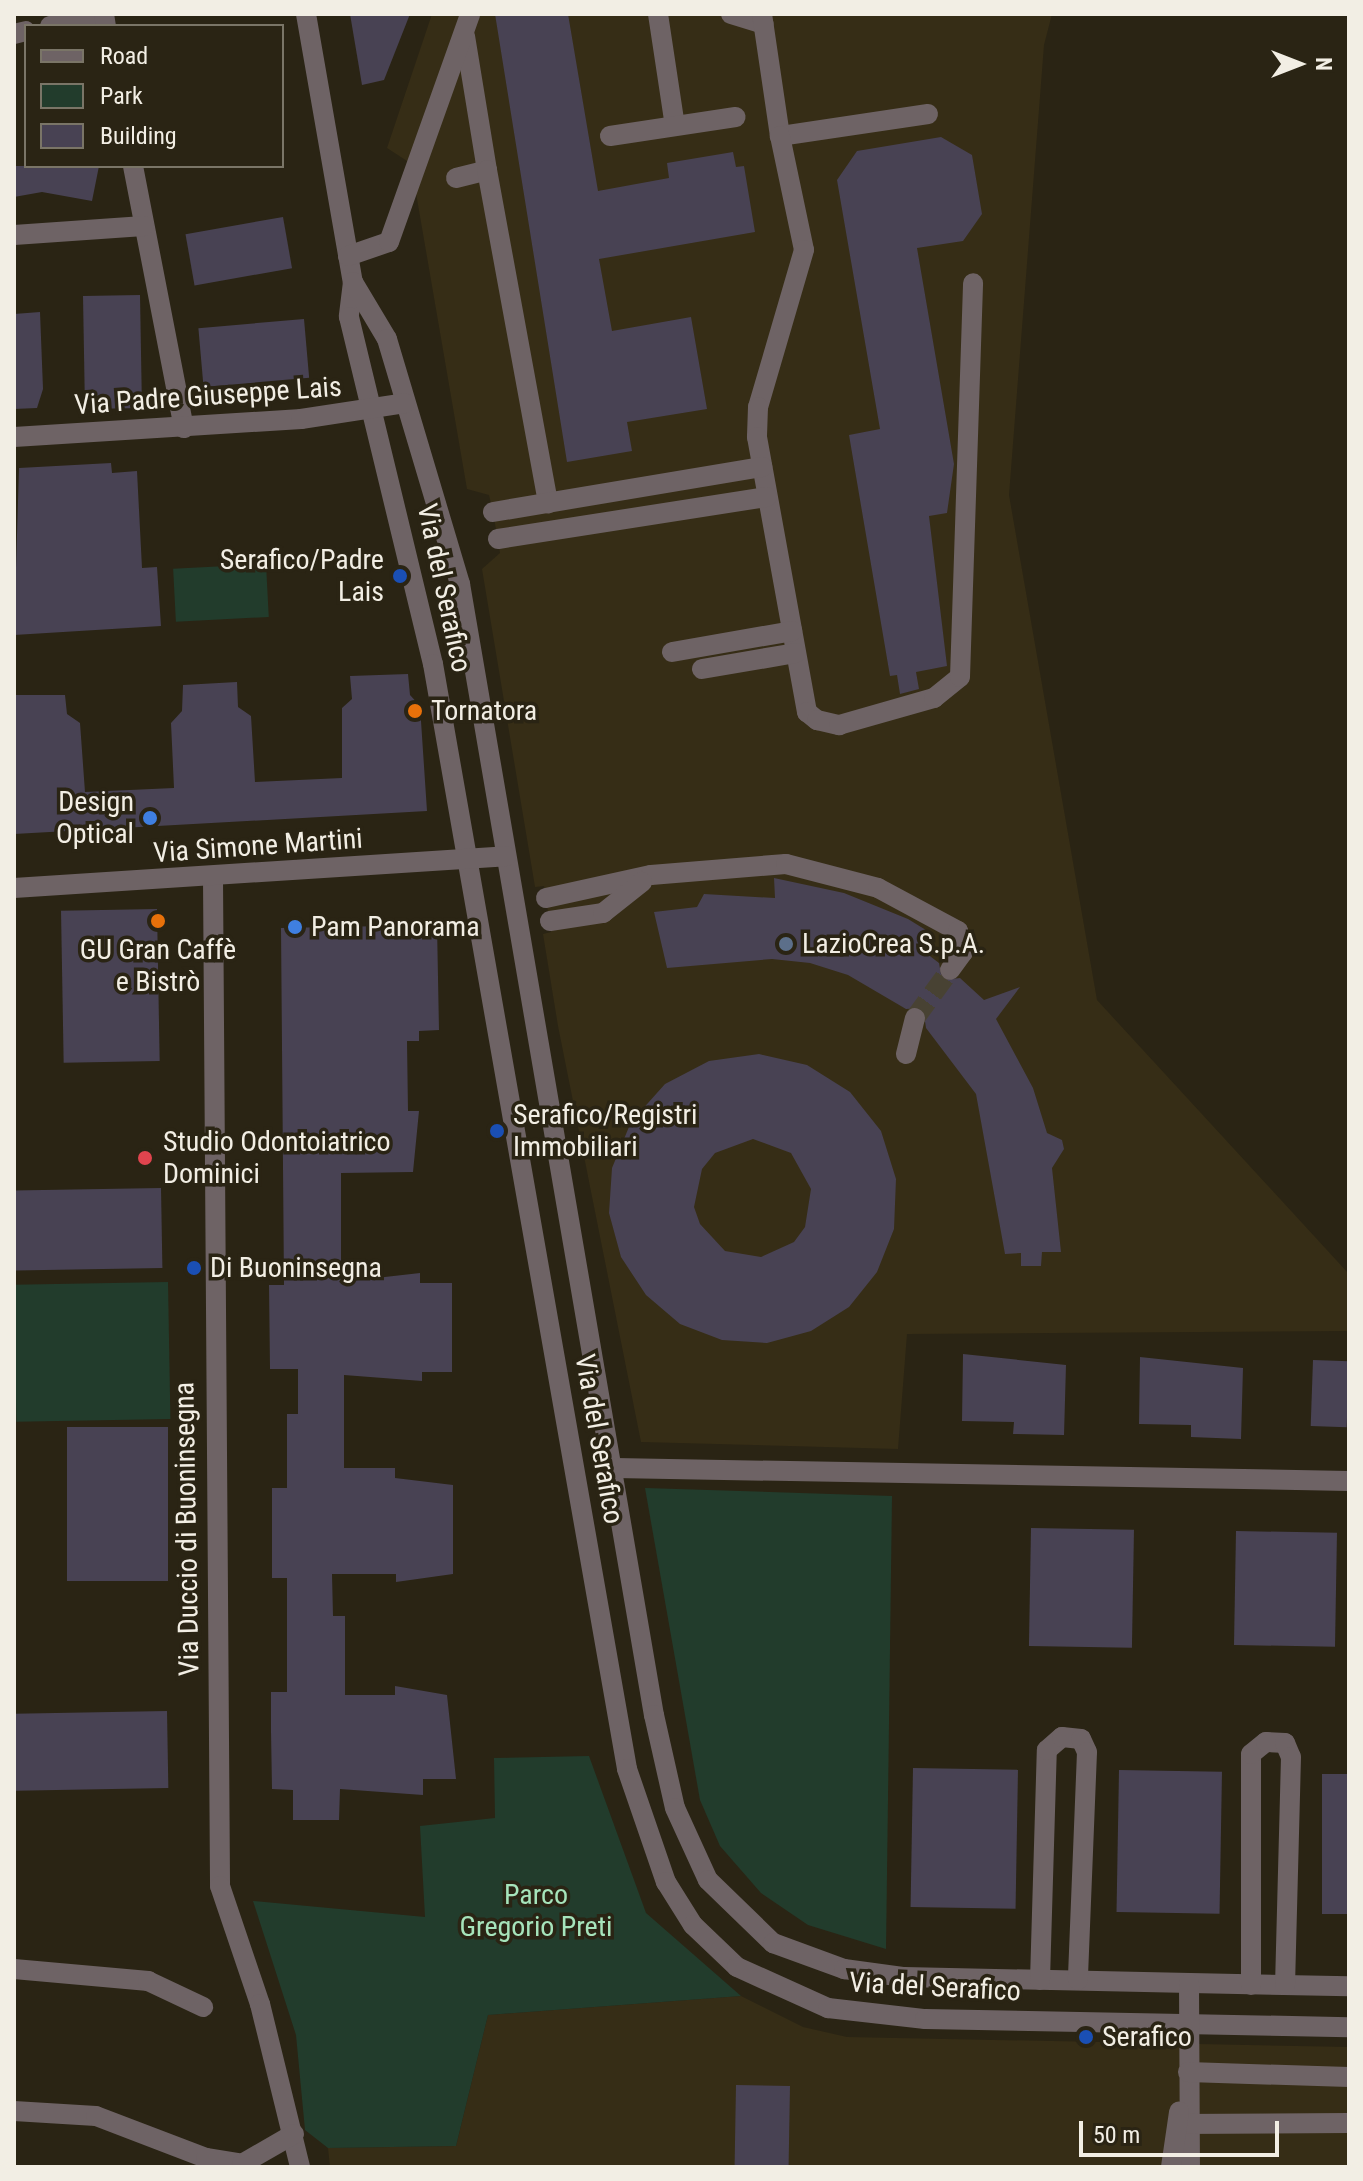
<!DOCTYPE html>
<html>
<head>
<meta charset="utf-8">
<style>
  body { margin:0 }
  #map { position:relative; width:1363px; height:2181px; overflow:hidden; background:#2a2414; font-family:"Roboto Condensed",sans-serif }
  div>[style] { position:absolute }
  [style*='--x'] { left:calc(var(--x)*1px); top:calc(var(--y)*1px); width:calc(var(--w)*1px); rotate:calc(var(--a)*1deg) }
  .built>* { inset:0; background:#362d16 }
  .green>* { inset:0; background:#223c2c; transform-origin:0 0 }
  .building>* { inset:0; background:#484253; transform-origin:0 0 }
  .minor-tunnel>* { height:20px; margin-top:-10px; transform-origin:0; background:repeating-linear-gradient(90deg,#484233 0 20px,transparent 0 30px) }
  .minor>* { height:20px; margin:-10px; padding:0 10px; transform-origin:10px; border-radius:10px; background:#6e6365 }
  .dots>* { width:22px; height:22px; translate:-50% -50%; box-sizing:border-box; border:4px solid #2a2414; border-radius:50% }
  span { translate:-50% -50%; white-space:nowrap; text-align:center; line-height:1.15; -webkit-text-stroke:7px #2a2414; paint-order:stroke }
  .street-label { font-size:28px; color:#f2eee4 }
  .poi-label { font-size:28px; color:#f2eee4 }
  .right { translate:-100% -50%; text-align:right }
  .left { translate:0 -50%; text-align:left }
  .park-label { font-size:28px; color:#a6e4bb }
  .frame { position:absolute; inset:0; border:16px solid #f2eee4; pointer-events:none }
  .legend { position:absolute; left:24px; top:24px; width:260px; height:144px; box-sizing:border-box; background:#2a2414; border:2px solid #7a7567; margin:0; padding:10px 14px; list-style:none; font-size:24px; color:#f2eee4 }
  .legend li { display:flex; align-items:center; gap:16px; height:40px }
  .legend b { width:40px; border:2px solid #7a7567 }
  .north { position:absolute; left:1259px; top:24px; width:80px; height:80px; -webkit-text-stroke:6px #2a2414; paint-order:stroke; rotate:90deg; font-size:22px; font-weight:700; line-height:32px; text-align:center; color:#f2eee4 }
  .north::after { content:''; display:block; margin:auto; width:28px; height:36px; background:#f2eee4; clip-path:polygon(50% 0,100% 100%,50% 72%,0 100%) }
  .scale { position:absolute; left:1079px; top:2121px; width:200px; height:36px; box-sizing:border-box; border:4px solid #f2eee4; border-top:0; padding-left:10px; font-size:24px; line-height:28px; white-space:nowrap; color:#f2eee4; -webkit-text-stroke:6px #2a2414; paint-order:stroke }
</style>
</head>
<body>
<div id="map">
  <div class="built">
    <i style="clip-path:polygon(432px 14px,1052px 14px,1044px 45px,1009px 495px,1097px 1000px,1349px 1274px,1349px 1331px,907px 1334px,898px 1449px,641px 1442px,558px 1026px,543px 934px,551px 932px,544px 886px,535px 887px,482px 569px,500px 553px,493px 512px,489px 495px,467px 489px,416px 193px,424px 172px,387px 148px)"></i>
    <i style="clip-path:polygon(741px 1996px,803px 2027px,847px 2037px,1349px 2047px,1349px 2167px,330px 2167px,328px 2148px,456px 2146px,488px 2015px)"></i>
  </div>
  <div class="green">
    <i style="left:266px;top:564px;width:53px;height:93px;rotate:87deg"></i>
    <i style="left:168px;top:1282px;width:137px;height:154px;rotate:89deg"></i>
    <i style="clip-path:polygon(645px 1488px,892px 1496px,886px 1949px,808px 1925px,761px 1893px,720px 1846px,700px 1800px)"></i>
    <i style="clip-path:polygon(589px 1756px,646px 1913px,741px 1996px,488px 2015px,456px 2146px,328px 2148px,305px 2130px,296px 2035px,253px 1901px,425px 1917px,420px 1826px,495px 1818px,494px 1758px)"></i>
  </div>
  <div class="building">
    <i style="clip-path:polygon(350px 14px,410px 14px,384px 80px,362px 85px)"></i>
    <i style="clip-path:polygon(495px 14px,568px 14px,598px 191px,669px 178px,667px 163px,733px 152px,736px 167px,744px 166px,755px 232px,599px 259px,612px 331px,691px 317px,707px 409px,627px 422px,632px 451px,567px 462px)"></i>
    <i style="clip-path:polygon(941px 137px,972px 155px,982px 214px,963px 241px,917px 248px,954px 464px,947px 513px,929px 516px,947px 666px,916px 672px,919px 689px,900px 694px,897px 675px,890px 676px,849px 435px,880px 429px,837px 180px,857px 151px)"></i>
    <i style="clip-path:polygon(14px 166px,99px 166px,92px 201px,42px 192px,14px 197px)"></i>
    <i style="left:283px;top:217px;width:52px;height:99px;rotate:80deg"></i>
    <i style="left:140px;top:295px;width:113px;height:57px;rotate:89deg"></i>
    <i style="clip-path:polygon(40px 312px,43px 389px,37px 408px,14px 409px,14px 314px)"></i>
    <i style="left:304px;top:319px;width:59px;height:106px;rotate:85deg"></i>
    <i style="clip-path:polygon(111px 463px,112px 473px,137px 471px,142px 568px,157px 567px,161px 626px,14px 635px,19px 468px)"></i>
    <i style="clip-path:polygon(408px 674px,410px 695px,420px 706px,427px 811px,14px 834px,14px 695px,65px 695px,67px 714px,80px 723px,85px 792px,174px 788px,171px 723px,182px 711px,183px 685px,237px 682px,238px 707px,251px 716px,255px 782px,342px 778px,342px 708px,352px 699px,350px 676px)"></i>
    <i style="clip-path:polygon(774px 878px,844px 893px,908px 919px,934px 935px,922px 950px,939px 963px,942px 980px,960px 978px,984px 1000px,1020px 987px,996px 1019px,1033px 1088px,1047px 1133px,1062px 1140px,1064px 1149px,1052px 1168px,1061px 1252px,1042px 1252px,1041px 1266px,1021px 1266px,1021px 1253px,1005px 1254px,976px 1094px,926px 1028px,923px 1008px,906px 1009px,848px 975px,810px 963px,772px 959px,667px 968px,654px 912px,697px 907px,704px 894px,775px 898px)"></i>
    <i style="left:157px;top:909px;width:152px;height:96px;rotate:89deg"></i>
    <i style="clip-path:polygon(437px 925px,439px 1030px,419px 1031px,419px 1041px,407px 1041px,408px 1111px,419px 1111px,413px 1172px,341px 1173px,341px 1282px,420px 1273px,420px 1283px,452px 1283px,452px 1372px,422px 1372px,422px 1381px,344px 1375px,344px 1468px,395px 1468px,395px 1478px,453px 1485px,453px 1574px,396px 1582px,396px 1574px,332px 1574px,333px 1616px,345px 1616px,345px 1695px,395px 1695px,395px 1686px,447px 1695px,456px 1779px,423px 1779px,423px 1795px,340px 1789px,339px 1820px,293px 1820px,293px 1790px,272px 1789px,271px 1731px,271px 1692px,287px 1692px,287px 1578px,272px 1578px,272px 1488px,287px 1488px,287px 1414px,298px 1414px,298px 1369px,270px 1369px,269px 1285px,284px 1285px,281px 928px)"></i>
    <i style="clip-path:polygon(evenodd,759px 1054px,807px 1065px,850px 1092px,881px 1131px,896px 1179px,894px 1229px,877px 1272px,849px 1307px,811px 1331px,767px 1343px,722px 1340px,680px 1324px,646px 1295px,621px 1257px,609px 1213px,612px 1168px,631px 1122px,665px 1084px,709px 1061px,759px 1054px,753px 1139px,791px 1153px,811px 1189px,805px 1227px,794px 1242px,761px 1257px,725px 1251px,700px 1224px,694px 1207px,702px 1169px,715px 1153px,753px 1139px)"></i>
    <i style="left:161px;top:1188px;width:80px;height:147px;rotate:89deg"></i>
    <i style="clip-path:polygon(963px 1354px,1066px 1365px,1064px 1435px,1013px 1434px,1014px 1422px,962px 1421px)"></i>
    <i style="clip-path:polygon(1140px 1357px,1243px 1368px,1241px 1439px,1191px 1437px,1191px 1425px,1139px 1424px)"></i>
    <i style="left:1313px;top:1360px;width:36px;height:66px;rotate:2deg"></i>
    <i style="left:168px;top:1427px;width:154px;height:101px;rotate:90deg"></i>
    <i style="left:1031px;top:1528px;width:103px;height:118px;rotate:1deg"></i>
    <i style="left:1236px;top:1531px;width:101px;height:114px;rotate:1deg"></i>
    <i style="left:167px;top:1711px;width:77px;height:153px;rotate:89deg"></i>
    <i style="left:913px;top:1768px;width:105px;height:139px;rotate:1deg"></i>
    <i style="left:1119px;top:1770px;width:103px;height:142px;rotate:1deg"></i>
    <i style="left:1322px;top:1774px;width:27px;height:140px"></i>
    <i style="left:736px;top:2085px;width:54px;height:82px;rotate:1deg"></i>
  </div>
  <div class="minor-tunnel">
    <i style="--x:915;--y:1018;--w:59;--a:-53.9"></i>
  </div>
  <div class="minor">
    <i style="--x:306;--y:14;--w:272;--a:80.1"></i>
    <i style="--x:353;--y:282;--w:35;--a:97"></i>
    <i style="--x:349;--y:317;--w:357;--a:76.4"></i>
    <i style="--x:433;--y:664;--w:1122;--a:80.04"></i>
    <i style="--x:627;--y:1769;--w:120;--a:71"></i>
    <i style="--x:666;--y:1882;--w:51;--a:57.9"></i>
    <i style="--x:693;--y:1925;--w:61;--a:43.7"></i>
    <i style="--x:737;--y:1967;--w:100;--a:24.3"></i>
    <i style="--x:828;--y:2008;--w:98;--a:6.5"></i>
    <i style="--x:925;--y:2019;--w:424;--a:1.1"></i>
    <i style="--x:658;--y:14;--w:113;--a:81.4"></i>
    <i style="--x:731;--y:14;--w:34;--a:17"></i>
    <i style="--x:762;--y:14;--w:123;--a:81.6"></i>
    <i style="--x:50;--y:26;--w:55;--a:-12.5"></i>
    <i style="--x:104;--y:14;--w:12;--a:81"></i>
    <i style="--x:14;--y:34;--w:12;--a:-14"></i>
    <i style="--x:465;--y:36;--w:136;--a:80.7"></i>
    <i style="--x:928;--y:114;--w:150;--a:171.5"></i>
    <i style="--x:780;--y:136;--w:116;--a:78.1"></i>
    <i style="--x:804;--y:250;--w:164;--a:106.3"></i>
    <i style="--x:758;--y:407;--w:30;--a:92"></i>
    <i style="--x:757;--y:437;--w:280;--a:79.7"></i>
    <i style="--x:807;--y:712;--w:13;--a:39"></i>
    <i style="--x:817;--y:720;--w:23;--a:13"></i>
    <i style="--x:839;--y:725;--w:99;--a:-15.9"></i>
    <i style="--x:934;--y:698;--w:33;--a:-39"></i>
    <i style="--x:960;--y:677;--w:394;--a:-88.1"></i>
    <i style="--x:610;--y:136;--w:127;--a:-8.6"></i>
    <i style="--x:133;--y:166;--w:267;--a:79"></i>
    <i style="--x:456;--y:178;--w:32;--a:-14"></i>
    <i style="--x:487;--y:170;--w:339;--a:79.6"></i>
    <i style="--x:14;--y:235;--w:130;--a:-4"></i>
    <i style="--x:348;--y:256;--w:43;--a:-18.9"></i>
    <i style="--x:389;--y:242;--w:242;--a:-70.4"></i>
    <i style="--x:353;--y:282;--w:66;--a:59.2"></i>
    <i style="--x:387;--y:339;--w:256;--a:73.4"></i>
    <i style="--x:460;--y:584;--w:1148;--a:80.27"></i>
    <i style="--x:654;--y:1715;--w:95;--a:77.3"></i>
    <i style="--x:675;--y:1808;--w:79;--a:65.4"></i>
    <i style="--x:708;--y:1880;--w:91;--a:44.1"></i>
    <i style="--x:773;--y:1943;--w:76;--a:20.1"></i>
    <i style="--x:844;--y:1969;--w:61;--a:7.6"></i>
    <i style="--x:904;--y:1977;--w:445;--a:1.2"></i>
    <i style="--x:14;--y:437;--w:288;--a:-3.6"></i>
    <i style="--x:301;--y:419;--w:105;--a:-8.7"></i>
    <i style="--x:493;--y:512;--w:273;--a:-9.5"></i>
    <i style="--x:498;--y:539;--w:272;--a:-8.9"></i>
    <i style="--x:672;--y:652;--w:122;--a:-9.9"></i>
    <i style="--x:702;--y:669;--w:95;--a:-9.7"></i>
    <i style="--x:213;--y:879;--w:1007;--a:89.6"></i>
    <i style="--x:220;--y:1886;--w:125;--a:71.3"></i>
    <i style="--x:260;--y:2004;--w:168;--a:76.2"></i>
    <i style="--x:14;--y:888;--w:493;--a:-3.7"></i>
    <i style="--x:546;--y:898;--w:107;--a:-12.4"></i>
    <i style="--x:651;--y:875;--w:135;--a:-4.7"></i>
    <i style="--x:786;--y:864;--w:95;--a:14.6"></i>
    <i style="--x:878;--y:888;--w:91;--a:28.3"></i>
    <i style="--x:958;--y:931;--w:22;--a:77"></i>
    <i style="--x:963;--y:952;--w:22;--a:126"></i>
    <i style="--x:550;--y:921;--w:54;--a:-8.6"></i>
    <i style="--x:603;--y:913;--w:50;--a:-38.5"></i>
    <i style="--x:906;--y:1054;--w:37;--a:-76"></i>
    <i style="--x:615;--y:1468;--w:734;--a:1.01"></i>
    <i style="--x:14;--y:1969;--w:135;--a:5.1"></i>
    <i style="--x:148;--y:1981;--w:61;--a:25.3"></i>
    <i style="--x:1040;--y:1980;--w:230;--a:-88.3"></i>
    <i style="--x:1047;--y:1750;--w:20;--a:-41"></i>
    <i style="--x:1062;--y:1737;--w:19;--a:6"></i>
    <i style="--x:1081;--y:1739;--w:14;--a:65"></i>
    <i style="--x:1087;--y:1752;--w:228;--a:92.3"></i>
    <i style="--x:1189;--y:1983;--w:184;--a:89.7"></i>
    <i style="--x:1251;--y:1985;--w:231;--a:-90"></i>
    <i style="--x:1251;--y:1754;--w:19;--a:-39"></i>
    <i style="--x:1266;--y:1742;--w:19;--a:3"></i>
    <i style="--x:1285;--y:1743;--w:15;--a:67"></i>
    <i style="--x:1291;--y:1757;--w:228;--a:91.5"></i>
    <i style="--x:1188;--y:2072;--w:161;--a:1.8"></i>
    <i style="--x:14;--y:2111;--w:82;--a:3.5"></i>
    <i style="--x:96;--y:2116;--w:118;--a:20.9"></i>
    <i style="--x:206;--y:2158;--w:36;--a:9"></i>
    <i style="--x:242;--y:2164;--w:60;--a:-30"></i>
    <i style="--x:1179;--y:2124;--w:170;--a:-0.3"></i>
    <i style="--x:1171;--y:2167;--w:56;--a:-81.7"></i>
  </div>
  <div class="dots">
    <i style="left:400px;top:576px;background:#1a4fb4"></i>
    <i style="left:415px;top:711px;background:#e8710a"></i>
    <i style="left:150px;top:818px;background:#3f7fe0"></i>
    <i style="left:158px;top:921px;background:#e8710a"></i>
    <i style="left:295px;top:927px;background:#3f7fe0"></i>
    <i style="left:786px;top:944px;background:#5c6f8a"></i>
    <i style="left:497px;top:1131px;background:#1a4fb4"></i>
    <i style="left:145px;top:1158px;background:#e0444e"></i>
    <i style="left:194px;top:1268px;background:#1a4fb4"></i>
    <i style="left:1086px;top:2037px;background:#1a4fb4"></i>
  </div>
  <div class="street-label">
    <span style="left:208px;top:396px;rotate:-4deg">Via Padre Giuseppe Lais</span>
    <span style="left:444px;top:588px;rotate:78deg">Via del Serafico</span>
    <span style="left:258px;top:846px;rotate:-4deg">Via Simone Martini</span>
    <span style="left:599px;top:1439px;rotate:80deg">Via del Serafico</span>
    <span style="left:187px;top:1529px;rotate:-91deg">Via Duccio di Buoninsegna</span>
    <span style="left:935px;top:1987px;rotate:3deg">Via del Serafico</span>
  </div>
  <div class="poi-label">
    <span class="right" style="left:384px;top:576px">Serafico/Padre<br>Lais</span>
    <span class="left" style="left:431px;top:711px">Tornatora</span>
    <span class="right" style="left:134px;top:818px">Design<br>Optical</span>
    <span class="left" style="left:311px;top:927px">Pam Panorama</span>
    <span class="left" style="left:802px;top:944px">LazioCrea S.p.A.</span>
    <span style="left:158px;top:966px">GU Gran Caffè<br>e Bistrò</span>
    <span class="left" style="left:513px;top:1131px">Serafico/Registri<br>Immobiliari</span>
    <span class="left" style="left:163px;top:1158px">Studio Odontoiatrico<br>Dominici</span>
    <span class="left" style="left:210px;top:1268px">Di Buoninsegna</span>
    <span class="left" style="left:1102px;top:2037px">Serafico</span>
  </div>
  <div class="park-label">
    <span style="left:536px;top:1911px">Parco<br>Gregorio Preti</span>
  </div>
  <div class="frame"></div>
  <ul class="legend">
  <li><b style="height:10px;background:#6e6365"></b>Road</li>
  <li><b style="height:22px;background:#223c2c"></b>Park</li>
  <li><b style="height:22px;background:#484253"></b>Building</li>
  </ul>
  <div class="north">N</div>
  <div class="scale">50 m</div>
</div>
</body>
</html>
